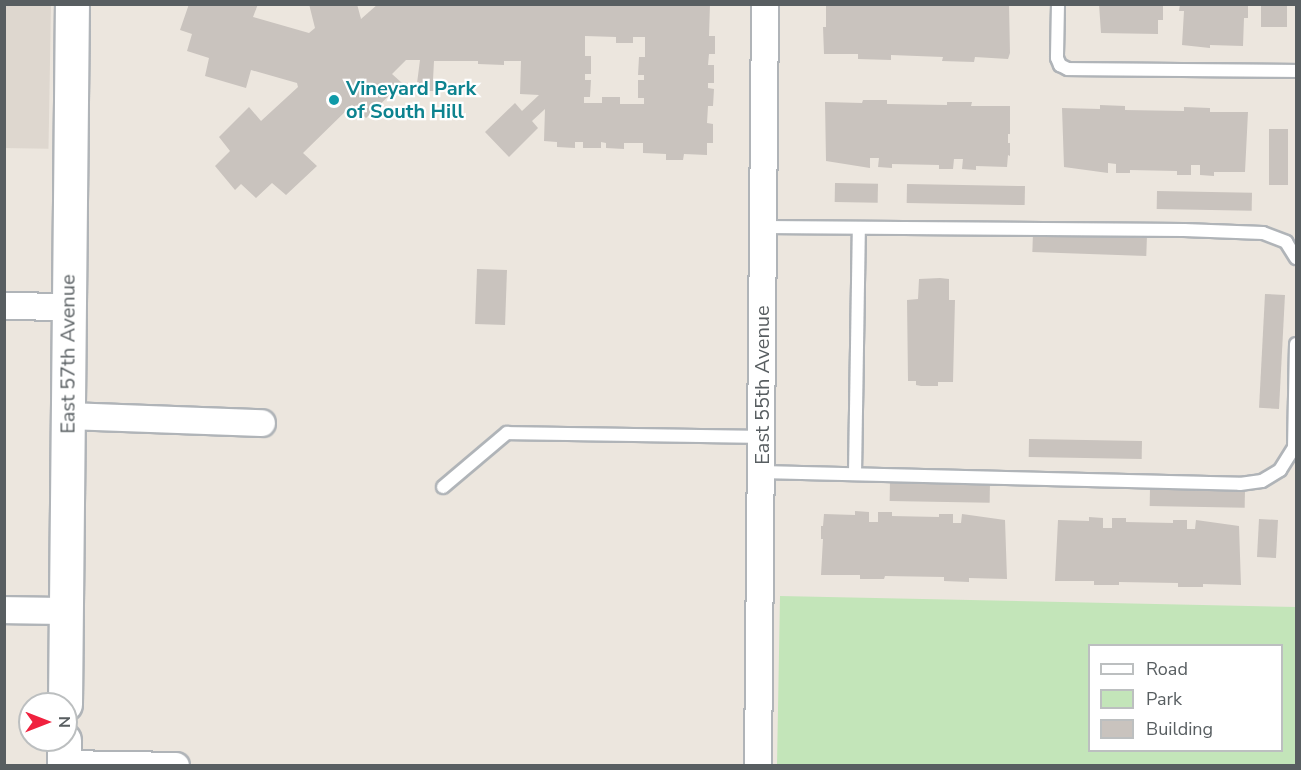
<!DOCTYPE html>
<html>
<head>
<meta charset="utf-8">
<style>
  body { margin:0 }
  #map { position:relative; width:1301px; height:770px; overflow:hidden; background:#ece6de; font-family:"Nunito Sans",sans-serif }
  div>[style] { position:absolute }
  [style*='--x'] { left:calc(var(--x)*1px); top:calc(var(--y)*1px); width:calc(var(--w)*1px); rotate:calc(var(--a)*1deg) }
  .education>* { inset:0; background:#ded7cf; transform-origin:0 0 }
  .green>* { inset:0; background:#c3e5b9 }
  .building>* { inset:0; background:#c9c3be; transform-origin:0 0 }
  .roads { filter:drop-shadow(2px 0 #b0b4b8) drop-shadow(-2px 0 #b0b4b8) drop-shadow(0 2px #b0b4b8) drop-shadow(0 -2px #b0b4b8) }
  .service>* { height:12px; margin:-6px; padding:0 6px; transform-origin:6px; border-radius:6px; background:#fff }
  .minor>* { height:26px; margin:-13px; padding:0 13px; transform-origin:13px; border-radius:13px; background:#fff }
  .secondary>* { height:33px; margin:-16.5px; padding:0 16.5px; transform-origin:16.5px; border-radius:16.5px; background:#fff }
  .dots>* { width:16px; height:16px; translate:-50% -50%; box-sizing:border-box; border:3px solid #fff; border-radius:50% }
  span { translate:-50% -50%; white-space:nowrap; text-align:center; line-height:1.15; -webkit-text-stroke:4.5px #fff; paint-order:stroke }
  .culture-label { font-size:20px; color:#0d838f; font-weight:700 }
  .left { translate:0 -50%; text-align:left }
  .street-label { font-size:20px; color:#585e61 }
  .frame { position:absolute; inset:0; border:6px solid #585e61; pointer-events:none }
  .legend { position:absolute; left:1088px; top:644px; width:195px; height:108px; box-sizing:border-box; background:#fff; border:2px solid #bcbfc0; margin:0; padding:8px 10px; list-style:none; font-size:18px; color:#585e61 }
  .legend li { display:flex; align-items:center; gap:12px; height:30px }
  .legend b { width:30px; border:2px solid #bcbfc0 }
  .north { position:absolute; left:18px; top:692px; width:60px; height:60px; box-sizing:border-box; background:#fff; border:2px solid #bcbfc0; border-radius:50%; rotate:90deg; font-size:16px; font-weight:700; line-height:24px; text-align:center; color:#585e61 }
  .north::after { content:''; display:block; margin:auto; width:21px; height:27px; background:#f0213e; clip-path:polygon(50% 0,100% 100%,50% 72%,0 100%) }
</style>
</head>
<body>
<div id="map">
  <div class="education">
    <i style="left:5px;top:4px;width:46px;height:144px;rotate:1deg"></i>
  </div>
  <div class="green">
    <i style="clip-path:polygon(evenodd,780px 596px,1296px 607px,1296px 765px,777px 765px,780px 596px,1090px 646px,1282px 646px,1282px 750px,1090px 750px,1090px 646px)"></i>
  </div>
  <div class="building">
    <i style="clip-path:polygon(evenodd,189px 4px,258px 4px,253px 17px,309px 33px,315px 28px,309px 4px,357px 4px,361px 19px,378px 4px,710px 4px,709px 36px,715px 36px,715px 54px,709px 54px,708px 65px,714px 65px,714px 83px,708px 83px,708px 88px,714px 89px,713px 106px,708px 106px,707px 123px,713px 124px,713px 143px,707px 143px,707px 155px,684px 154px,683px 160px,666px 160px,666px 154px,643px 153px,643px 143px,624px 143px,624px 149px,606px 148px,606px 143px,601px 142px,601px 148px,583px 148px,583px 142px,575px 142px,575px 148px,557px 147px,557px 142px,544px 141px,545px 109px,532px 121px,538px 128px,509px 157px,485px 132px,515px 103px,522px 111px,539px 95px,520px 94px,521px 61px,504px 61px,504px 65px,478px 64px,478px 61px,434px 61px,433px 80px,437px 80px,436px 91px,416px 91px,420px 60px,406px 60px,392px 74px,402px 83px,366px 118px,352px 105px,303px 153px,317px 166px,286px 195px,272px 183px,256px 198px,241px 184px,235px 190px,215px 166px,230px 151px,219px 137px,249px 107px,261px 121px,298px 87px,297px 83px,251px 70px,246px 88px,205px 76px,209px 58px,187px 51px,192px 34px,180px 30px,189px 4px,585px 36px,616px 37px,616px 43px,633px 43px,633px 37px,645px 37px,645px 57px,639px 57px,638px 75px,644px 75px,644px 80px,638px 80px,638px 98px,644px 98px,644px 104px,620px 104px,620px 97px,602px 97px,602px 103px,584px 103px,584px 97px,590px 97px,591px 80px,585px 80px,585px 74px,591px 74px,591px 56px,585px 56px,585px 36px)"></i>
    <i style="clip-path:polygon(826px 4px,1009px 4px,1010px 53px,1008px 59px,975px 57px,974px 62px,942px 61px,943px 57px,891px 55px,891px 60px,858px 59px,858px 54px,824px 54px,823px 27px,826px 27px)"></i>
    <i style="clip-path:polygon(1099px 4px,1163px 4px,1163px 20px,1158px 20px,1158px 34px,1101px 33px)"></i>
    <i style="clip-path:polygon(1180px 4px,1248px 4px,1248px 18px,1244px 18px,1243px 46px,1210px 45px,1210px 48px,1182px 45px,1184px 11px,1179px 11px)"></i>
    <i style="left:1261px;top:4px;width:26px;height:23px"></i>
    <i style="clip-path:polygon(863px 100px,887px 100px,887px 104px,947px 105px,947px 102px,972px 102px,971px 106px,1010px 106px,1010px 134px,1008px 134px,1008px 143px,1010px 143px,1010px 156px,1008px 155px,1007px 167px,976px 166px,976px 170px,962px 169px,963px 159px,954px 159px,953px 169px,939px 169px,939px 165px,892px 164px,892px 168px,878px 167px,879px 158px,870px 158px,870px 168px,826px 161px,825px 102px,862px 103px)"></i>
    <i style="clip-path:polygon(1100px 105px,1125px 106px,1125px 110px,1184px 111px,1184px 107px,1210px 108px,1210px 112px,1248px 112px,1245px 172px,1214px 172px,1214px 176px,1200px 175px,1200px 165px,1191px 165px,1191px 175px,1177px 175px,1177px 171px,1130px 170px,1130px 173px,1116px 173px,1116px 164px,1108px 163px,1108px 173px,1064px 167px,1062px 108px,1100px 109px)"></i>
    <i style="left:1269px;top:129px;width:19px;height:56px"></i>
    <i style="left:835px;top:183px;width:43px;height:19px;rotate:1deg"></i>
    <i style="left:907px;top:184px;width:118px;height:19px;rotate:1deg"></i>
    <i style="left:1157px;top:191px;width:95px;height:18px;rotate:1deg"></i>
    <i style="left:1033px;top:233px;width:114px;height:19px;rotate:2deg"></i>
    <i style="left:477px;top:269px;width:30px;height:55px;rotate:2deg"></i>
    <i style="clip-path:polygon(940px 278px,949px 279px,949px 300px,955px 300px,953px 382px,938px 382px,938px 386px,921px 386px,916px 385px,916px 381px,908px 381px,907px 300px,918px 299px,919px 279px)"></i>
    <i style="left:1265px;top:294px;width:20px;height:114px;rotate:3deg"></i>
    <i style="left:1029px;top:439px;width:113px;height:18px;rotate:1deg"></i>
    <i style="left:890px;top:481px;width:100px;height:20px;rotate:1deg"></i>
    <i style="left:1150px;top:488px;width:95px;height:18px;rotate:1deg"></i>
    <i style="clip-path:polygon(855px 511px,869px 512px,869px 522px,878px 522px,878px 512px,892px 512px,892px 516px,939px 517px,939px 514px,953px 514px,953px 523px,961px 523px,962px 514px,1005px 520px,1007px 579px,969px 578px,969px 582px,944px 581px,944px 577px,885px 576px,884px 579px,860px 579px,860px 575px,821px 575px,823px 539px,821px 539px,821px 526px,823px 526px,824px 514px,855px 515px)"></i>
    <i style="clip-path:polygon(1089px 517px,1103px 518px,1103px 528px,1112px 528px,1112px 518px,1126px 518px,1126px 522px,1173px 523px,1173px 520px,1187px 520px,1187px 529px,1195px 529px,1196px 520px,1239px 526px,1241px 585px,1203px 584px,1203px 587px,1178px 587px,1178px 583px,1119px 582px,1119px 585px,1094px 585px,1094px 581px,1055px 581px,1058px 520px,1089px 521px)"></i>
    <i style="left:1259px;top:519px;width:19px;height:38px;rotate:3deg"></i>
  </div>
  <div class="roads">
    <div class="service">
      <i style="--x:1058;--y:4;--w:54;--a:91.1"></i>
      <i style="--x:1057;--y:58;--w:8;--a:67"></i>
      <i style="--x:1060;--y:65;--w:9;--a:27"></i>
      <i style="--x:1068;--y:69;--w:228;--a:0.5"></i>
      <i style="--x:763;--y:227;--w:421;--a:0.4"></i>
      <i style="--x:1184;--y:230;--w:79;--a:2.2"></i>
      <i style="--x:1263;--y:233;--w:25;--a:21"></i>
      <i style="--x:1286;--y:242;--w:19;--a:58"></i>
      <i style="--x:761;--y:472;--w:479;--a:1.4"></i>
      <i style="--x:1240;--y:484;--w:22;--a:-8"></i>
      <i style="--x:1262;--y:481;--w:21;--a:-31"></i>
      <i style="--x:1280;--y:470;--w:26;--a:-58"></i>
      <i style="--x:1294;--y:448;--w:104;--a:-88.9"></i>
      <i style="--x:855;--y:474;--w:245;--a:-89.1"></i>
      <i style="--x:443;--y:487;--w:84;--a:-40.2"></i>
      <i style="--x:507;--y:433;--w:254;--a:0.9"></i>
    </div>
    <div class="minor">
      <i style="--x:4;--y:306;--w:64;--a:0.9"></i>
      <i style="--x:67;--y:416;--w:195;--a:2.1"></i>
      <i style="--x:4;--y:610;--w:62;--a:0.9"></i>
      <i style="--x:64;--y:764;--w:112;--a:1"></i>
      <i style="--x:758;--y:766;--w:762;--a:-89.47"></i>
    </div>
    <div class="secondary">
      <i style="--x:65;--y:704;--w:700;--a:-89.43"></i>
      <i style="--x:64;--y:766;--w:26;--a:-90"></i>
    </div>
  </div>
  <div class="dots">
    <i style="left:334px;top:100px;background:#0f9aa8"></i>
  </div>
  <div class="culture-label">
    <span class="left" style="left:346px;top:100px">Vineyard Park<br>of South Hill</span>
  </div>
  <div class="street-label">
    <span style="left:68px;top:354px;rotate:-90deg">East 57th Avenue</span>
    <span style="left:762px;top:385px;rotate:-90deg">East 55th Avenue</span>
  </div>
  <div class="frame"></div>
  <ul class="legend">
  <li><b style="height:8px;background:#fff"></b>Road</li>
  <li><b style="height:16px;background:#c3e5b9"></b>Park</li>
  <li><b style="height:16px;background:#c9c3be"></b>Building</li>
  </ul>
  <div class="north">N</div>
</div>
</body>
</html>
